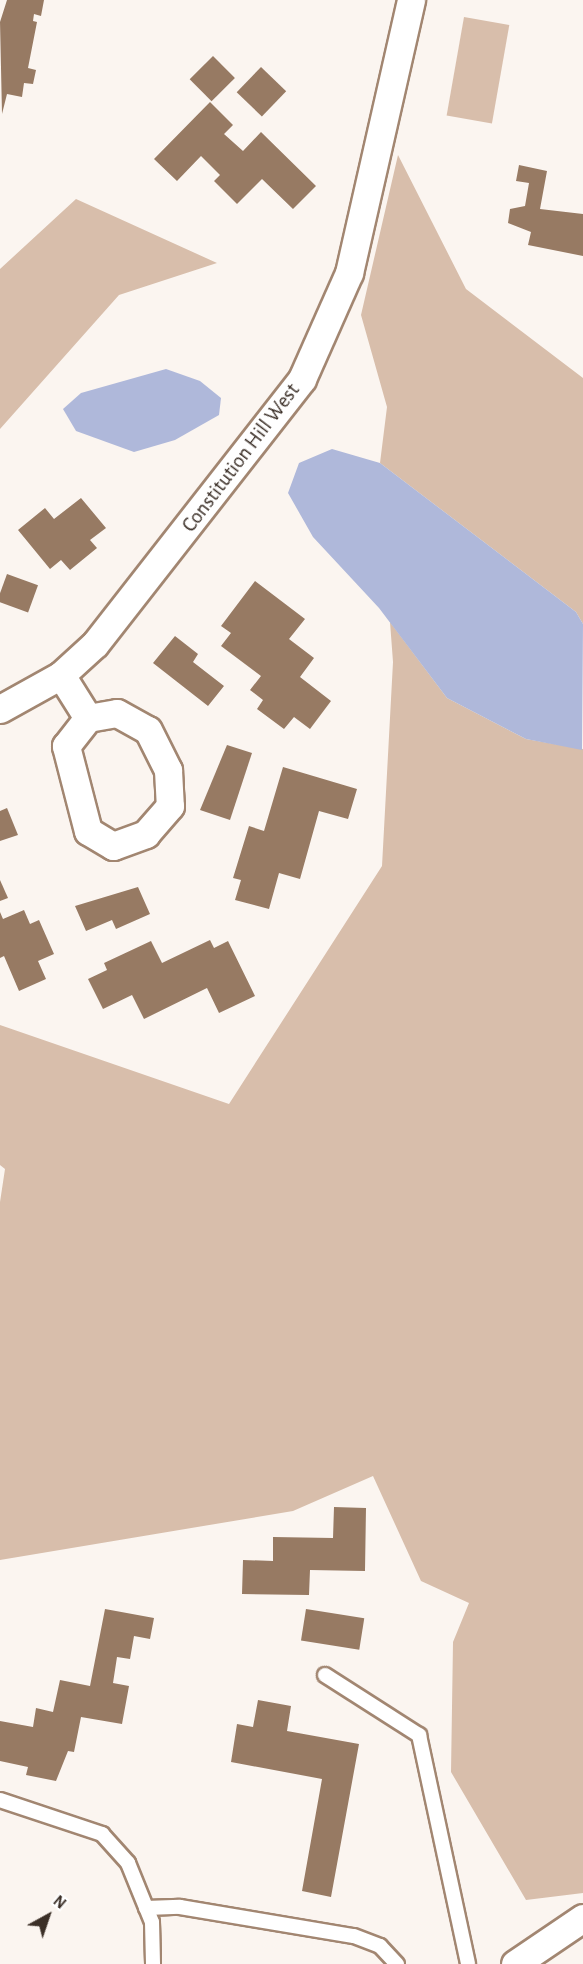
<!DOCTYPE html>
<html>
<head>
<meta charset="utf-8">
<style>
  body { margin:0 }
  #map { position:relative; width:583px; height:1964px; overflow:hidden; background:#fbf5f0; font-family:"Alegreya Sans",sans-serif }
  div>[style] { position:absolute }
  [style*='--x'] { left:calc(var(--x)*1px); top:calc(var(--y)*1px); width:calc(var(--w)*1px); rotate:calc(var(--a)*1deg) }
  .green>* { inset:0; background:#d8beab; transform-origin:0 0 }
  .water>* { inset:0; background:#afb8da }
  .building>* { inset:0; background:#977a63; transform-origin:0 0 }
  .roads { filter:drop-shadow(2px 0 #a28671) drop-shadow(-2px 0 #a28671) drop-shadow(0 2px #a28671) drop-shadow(0 -2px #a28671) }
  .lane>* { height:14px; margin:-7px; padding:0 7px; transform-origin:7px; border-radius:7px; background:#fff }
  .street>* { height:27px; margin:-13.5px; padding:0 13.5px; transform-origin:13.5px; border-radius:13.5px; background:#fff }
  span { translate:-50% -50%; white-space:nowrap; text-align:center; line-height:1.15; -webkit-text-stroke:5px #fff; paint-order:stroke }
  .street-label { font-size:21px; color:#3b2f27 }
  .north { position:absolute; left:18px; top:1886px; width:60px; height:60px; -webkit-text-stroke:4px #fff; paint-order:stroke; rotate:40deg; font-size:16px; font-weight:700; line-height:24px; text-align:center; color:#3b2f27 }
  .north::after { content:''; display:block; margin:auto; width:21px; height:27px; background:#3b2f27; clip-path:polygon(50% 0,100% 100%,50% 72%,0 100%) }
</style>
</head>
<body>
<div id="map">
  <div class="green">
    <i style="left:464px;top:17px;width:46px;height:100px;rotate:10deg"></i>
    <i style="clip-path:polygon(398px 155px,466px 289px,583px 378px,583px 624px,576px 612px,380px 463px,387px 407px,361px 315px)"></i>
    <i style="clip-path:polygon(76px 199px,217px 263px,119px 295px,0 429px,0 269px)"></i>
    <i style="clip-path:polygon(390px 622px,447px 698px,526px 739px,583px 749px,583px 1893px,526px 1900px,451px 1772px,453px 1642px,469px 1603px,421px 1581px,373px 1476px,293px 1511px,0 1560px,0 1202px,5px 1169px,0 1165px,0 1025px,229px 1104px,382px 866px,393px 662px)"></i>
  </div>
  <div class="water">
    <i style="clip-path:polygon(166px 369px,200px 381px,221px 398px,219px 415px,175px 440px,134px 452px,76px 431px,63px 409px,81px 393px)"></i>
    <i style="clip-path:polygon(332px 449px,380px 463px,576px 612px,583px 624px,582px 750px,526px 739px,447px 698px,379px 608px,313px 537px,288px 493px,299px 463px)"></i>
  </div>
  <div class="building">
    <i style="clip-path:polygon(7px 0,44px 0,41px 16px,34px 14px,33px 21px,37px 22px,28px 68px,36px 70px,33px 84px,24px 83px,22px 97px,7px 94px,2px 114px,0 22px)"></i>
    <i style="left:213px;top:56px;width:31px;height:33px;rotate:45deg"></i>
    <i style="left:261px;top:67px;width:35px;height:35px;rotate:44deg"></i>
    <i style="clip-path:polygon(210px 102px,233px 125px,224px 134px,243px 151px,261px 132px,316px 186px,293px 209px,262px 179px,237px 204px,214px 181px,220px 175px,201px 156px,177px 181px,154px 159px)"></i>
    <i style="clip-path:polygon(519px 165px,547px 171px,540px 209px,583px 214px,583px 256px,528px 245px,531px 232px,508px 223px,510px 209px,525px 206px,529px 183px,516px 181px)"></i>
    <i style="clip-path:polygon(81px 498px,106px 528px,90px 540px,97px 548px,70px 570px,61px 560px,50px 569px,18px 530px,45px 508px,54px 519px)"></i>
    <i style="left:7px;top:574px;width:33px;height:29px;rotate:20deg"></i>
    <i style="clip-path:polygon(255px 581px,305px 619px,289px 639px,314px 658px,300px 677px,331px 701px,310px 729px,294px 717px,284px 729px,257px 709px,263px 700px,250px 690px,261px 676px,221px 646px,231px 633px,221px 626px)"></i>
    <i style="clip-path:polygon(175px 636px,198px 654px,193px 662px,224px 686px,208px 706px,153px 663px)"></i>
    <i style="clip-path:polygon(227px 745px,252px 753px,230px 820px,200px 810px)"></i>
    <i style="clip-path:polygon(283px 767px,357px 789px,348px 819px,319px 811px,300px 879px,279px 873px,269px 909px,235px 900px,241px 880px,233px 878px,249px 826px,264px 831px)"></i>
    <i style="clip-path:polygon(7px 808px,18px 835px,0 841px,0 811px)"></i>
    <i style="clip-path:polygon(0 880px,8px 898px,0 901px)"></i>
    <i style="clip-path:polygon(138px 887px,150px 914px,116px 929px,112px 920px,86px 931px,75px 906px)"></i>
    <i style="clip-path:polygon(24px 910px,30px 924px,39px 920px,54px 954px,38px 961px,46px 979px,19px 991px,4px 956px,0 958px,0 912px,3px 919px)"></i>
    <i style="clip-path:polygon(210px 940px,214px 948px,228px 941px,255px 996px,219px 1013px,207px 988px,144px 1019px,132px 995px,103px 1009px,88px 979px,107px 970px,104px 963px,151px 941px,162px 963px)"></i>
    <i style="clip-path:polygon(334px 1507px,366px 1508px,365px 1571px,310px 1570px,309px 1595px,242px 1594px,243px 1560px,273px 1561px,273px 1537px,333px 1538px)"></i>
    <i style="clip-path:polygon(105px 1609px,154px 1618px,150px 1639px,134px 1636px,130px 1659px,117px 1657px,113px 1683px,129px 1686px,122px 1724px,81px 1717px,74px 1752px,68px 1751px,56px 1781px,26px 1775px,28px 1767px,0 1761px,0 1721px,33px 1727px,36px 1708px,53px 1712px,60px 1680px,90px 1686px)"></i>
    <i style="left:306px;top:1609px;width:59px;height:32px;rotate:9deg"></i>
    <i style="clip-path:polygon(258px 1700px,291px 1706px,287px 1731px,359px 1744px,331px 1897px,302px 1891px,322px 1779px,231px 1762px,237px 1724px,253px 1727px)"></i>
  </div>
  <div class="roads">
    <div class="lane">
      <i style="--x:325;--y:1675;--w:112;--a:32.6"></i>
      <i style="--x:419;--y:1735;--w:234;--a:77.9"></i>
      <i style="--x:0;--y:1800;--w:108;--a:18.4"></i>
      <i style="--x:102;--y:1834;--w:39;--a:48"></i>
      <i style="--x:128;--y:1863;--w:64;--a:67.9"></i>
      <i style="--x:152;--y:1922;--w:42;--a:88.6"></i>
      <i style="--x:146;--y:1908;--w:34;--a:-2"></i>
      <i style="--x:180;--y:1907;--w:176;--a:9.5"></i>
      <i style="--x:354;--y:1936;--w:28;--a:21"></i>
      <i style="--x:380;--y:1946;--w:25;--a:47"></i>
    </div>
    <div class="street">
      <i style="--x:61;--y:675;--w:51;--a:57.9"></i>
      <i style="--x:88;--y:718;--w:29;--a:-10"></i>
      <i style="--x:117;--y:713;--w:35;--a:29"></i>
      <i style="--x:148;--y:730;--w:45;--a:63.4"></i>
      <i style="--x:168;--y:770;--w:36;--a:87"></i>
      <i style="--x:170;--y:806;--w:37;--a:131"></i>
      <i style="--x:146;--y:834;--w:35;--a:160"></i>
      <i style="--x:113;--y:846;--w:29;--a:-149"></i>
      <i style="--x:88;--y:831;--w:88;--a:-104.5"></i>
      <i style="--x:66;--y:746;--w:36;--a:-52"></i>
      <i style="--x:0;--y:709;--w:70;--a:-29.1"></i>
      <i style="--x:61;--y:675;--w:46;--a:-42.4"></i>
      <i style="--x:95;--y:644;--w:336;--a:-52"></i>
      <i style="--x:302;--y:379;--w:116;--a:-66.1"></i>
      <i style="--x:349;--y:273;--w:280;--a:-77.2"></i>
      <i style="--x:515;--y:1964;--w:82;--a:-34.1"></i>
    </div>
  </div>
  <div class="street-label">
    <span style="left:241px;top:458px;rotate:-53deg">Constitution Hill West</span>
  </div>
  <div class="north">N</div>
</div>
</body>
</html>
